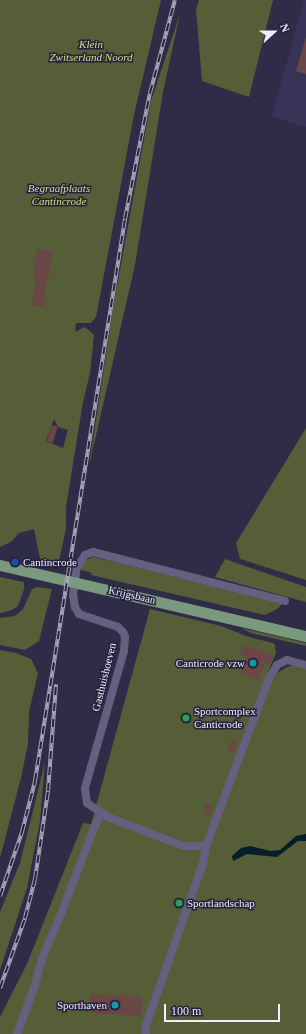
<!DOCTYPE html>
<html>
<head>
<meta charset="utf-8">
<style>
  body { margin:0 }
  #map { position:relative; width:306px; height:1034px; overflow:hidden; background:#2f2c47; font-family:"Times New Roman",serif }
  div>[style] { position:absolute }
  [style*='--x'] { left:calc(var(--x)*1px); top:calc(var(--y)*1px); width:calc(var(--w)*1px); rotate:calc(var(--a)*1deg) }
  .built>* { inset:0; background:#393457 }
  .green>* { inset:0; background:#555e37 }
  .water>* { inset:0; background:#061d2a }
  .building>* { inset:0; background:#6a4746; transform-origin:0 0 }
  .minor>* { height:8px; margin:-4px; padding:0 4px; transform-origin:4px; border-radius:4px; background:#646180 }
  .primary>* { height:11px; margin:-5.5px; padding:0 5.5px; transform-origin:5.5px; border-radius:5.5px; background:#7a997f }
  .rail>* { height:4px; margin-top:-2px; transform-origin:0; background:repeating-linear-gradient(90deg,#26223d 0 8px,#a7a6b9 0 16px); box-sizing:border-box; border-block:1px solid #a7a6b9 }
  .dots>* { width:11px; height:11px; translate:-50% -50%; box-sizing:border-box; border:2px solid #26223d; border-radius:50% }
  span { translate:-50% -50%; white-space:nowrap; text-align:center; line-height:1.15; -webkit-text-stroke:3px #26223d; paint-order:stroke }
  .park-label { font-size:11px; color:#cfe480; font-style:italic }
  .poi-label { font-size:11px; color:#eeeefc }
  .left { translate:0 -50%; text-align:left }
  .right { translate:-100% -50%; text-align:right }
  .street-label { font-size:11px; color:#eeeefc }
  .north { position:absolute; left:254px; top:12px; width:40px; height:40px; -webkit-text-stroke:3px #26223d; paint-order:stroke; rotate:69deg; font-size:11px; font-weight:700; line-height:16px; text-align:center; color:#eeeefc }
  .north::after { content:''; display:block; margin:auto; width:14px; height:18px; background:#eeeefc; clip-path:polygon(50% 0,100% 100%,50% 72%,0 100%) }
  .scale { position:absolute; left:164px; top:1004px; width:116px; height:18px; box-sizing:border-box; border:2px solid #eeeefc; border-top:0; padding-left:5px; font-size:12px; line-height:14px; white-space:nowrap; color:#eeeefc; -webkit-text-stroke:3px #26223d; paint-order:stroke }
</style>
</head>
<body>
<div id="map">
  <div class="built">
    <i style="clip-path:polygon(304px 0,306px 0,306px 127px,272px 116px)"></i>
  </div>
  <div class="green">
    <i style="clip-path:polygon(evenodd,0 0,161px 0,134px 115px,96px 317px,91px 323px,76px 323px,75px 332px,85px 327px,94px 335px,90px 373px,83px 402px,66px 507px,66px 528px,59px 561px,40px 559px,34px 529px,19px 533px,11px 542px,0 547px,0 0,54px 419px,58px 427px,68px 430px,63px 448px,46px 441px,54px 419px)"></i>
    <i style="clip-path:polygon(199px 0,273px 0,249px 97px,202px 81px,196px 9px)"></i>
    <i style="clip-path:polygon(180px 14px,163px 92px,135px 265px,89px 466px,113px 308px,151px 101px)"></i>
    <i style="clip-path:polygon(306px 428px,306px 580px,240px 559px,236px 543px)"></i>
    <i style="clip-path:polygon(93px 557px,124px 564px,282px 604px,277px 609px,265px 615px,91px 575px,92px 573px,81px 570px,81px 565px,85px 561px)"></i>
    <i style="clip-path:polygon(225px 559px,306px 587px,306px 602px,215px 577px)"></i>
    <i style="clip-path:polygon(0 577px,24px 582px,24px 589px,18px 606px,12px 610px,2px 613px,0 613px)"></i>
    <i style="clip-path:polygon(37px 587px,52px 589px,39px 641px,25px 650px,0 645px,0 618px,15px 616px,23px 609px,32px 589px)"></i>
    <i style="clip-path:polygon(150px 609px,221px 626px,249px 637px,273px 643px,275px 645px,276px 653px,268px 672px,274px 675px,287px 667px,293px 665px,306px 669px,306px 1034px,0 1034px,0 1017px,27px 964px,83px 823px,91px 824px)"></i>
    <i style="clip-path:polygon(241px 628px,306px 643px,306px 646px,251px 633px)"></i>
    <i style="clip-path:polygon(0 650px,16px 653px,31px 659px,38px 673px,29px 712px,28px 744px,21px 778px,0 858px)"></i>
    <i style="clip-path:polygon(45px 762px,40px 821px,27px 888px,0 970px,0 912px,20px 863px)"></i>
  </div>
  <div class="water">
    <i style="clip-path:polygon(306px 834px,306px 841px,298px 841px,277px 857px,247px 854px,233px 861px,232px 856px,241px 848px,250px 846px,271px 851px,280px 850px,296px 836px)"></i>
  </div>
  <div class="building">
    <i style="clip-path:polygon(306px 37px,306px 74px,296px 71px)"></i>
    <i style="clip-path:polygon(37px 249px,53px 251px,48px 280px,46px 280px,46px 283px,44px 307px,32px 305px,36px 278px,33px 278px)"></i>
    <i style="left:52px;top:425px;width:6px;height:17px;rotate:18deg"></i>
    <i style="clip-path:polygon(243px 644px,273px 655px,270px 665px,262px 662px,261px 664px,264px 665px,258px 680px,241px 674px,247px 658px,240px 653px)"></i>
    <i style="clip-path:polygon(232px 739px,237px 741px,233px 752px,227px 750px)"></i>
    <i style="clip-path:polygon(206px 804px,212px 807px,209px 815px,203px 813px)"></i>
    <i style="left:90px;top:994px;width:52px;height:19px;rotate:3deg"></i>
  </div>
  <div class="minor">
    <i style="--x:206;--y:846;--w:23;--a:180"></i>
    <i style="--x:183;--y:846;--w:78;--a:-159"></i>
    <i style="--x:110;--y:818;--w:27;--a:-147"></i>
    <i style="--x:87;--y:803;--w:15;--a:-98"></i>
    <i style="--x:85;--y:788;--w:142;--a:-74.1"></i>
    <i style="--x:124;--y:651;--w:14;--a:-86"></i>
    <i style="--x:125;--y:637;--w:5;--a:-112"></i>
    <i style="--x:123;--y:632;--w:7;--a:-135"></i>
    <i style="--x:118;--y:627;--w:41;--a:-161.6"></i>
    <i style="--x:79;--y:614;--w:8;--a:-120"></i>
    <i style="--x:75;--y:607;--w:12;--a:-99"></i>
    <i style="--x:73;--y:595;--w:28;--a:-82"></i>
    <i style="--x:77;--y:567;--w:14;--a:-56"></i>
    <i style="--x:85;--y:555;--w:9;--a:-21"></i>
    <i style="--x:93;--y:552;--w:198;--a:14.3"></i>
    <i style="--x:17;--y:1034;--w:52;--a:-69.8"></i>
    <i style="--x:35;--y:985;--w:27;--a:-75"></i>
    <i style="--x:42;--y:959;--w:49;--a:-67.1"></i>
    <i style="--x:61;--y:914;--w:92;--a:-69"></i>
    <i style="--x:94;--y:828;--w:17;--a:-62"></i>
    <i style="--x:146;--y:1034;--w:6;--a:-99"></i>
    <i style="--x:145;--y:1028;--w:175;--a:-70.6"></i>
    <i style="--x:203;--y:863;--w:17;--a:-80"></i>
    <i style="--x:206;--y:846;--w:179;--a:-69.4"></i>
    <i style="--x:269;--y:678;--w:15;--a:-58"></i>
    <i style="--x:277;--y:665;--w:11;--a:-27"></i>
    <i style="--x:287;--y:660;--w:20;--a:15"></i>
  </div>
  <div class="primary">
    <i style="--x:0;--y:565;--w:314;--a:13.1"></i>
  </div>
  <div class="rail">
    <i style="--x:0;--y:896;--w:68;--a:-71"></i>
    <i style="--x:22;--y:832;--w:53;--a:-75.7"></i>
    <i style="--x:35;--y:781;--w:569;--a:-80.9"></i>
    <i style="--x:125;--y:219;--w:128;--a:-78.8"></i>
    <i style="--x:150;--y:93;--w:96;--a:-75"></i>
    <i style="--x:0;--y:988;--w:74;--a:-70.3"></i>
    <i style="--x:25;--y:918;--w:40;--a:-75.6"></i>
    <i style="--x:35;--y:879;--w:89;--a:-81.6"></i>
    <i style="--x:48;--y:791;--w:107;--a:-85.7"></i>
  </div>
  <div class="dots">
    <i style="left:15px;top:562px;background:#1a4fb4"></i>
    <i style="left:253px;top:663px;background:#0f9aa8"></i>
    <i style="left:186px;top:718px;background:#2e9e5b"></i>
    <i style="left:179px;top:903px;background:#2e9e5b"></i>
    <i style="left:115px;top:1005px;background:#0f9aa8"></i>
  </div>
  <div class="park-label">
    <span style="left:91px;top:51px">Klein<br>Zwitserland Noord</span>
    <span style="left:59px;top:195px">Begraafplaats<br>Cantincrode</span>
  </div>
  <div class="poi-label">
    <span class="left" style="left:23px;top:562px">Cantincrode</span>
    <span class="right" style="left:245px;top:663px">Canticrode vzw</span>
    <span class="left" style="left:194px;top:718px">Sportcomplex<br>Canticrode</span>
    <span class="left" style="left:187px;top:903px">Sportlandschap</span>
    <span class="right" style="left:107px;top:1005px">Sporthaven</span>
  </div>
  <div class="street-label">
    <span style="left:132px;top:595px;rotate:13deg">Krijgsbaan</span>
    <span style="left:104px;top:677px;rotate:-76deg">Gasthuishoeven</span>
  </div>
  <div class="north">N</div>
  <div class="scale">100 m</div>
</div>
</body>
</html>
